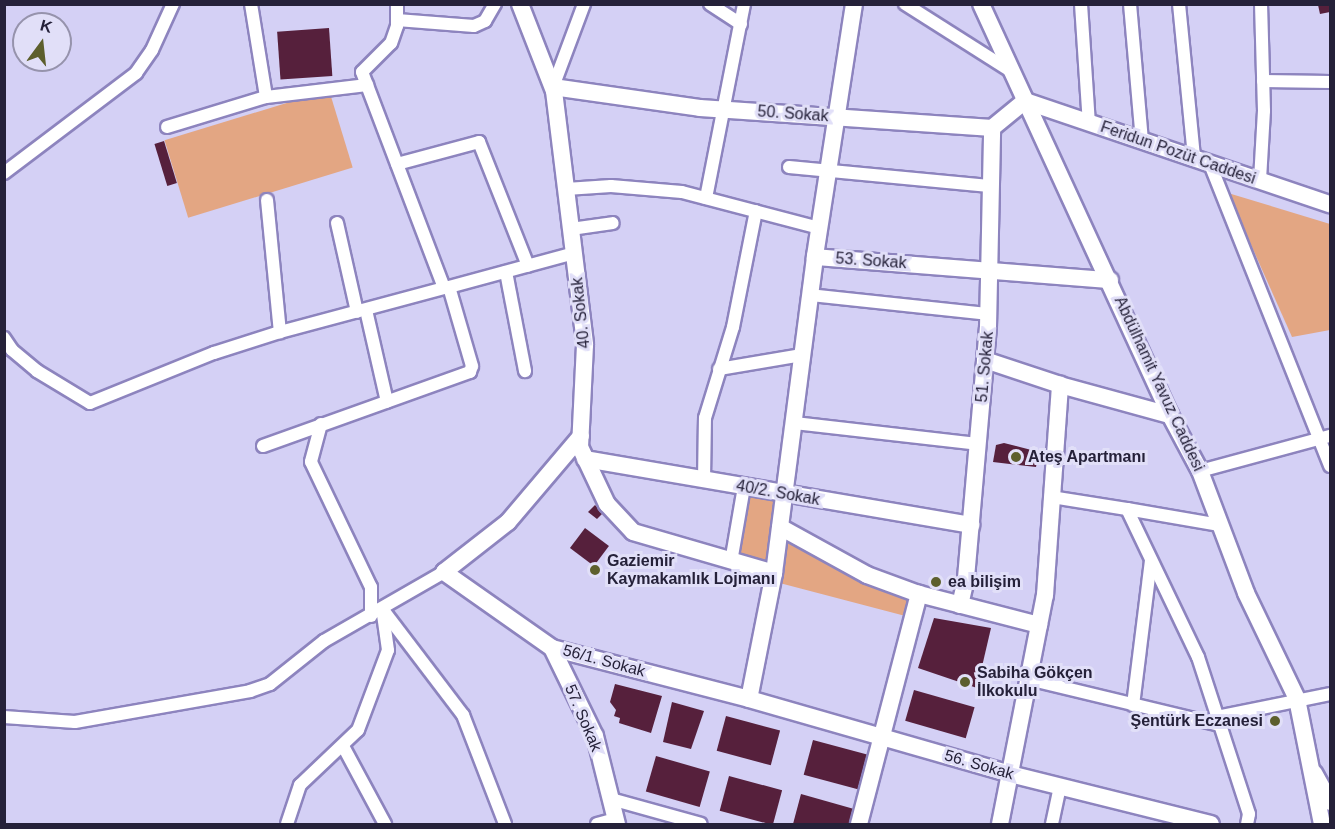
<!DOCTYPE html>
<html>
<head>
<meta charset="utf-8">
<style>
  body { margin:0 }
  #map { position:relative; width:1335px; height:829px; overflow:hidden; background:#d4d0f5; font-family:Arial,sans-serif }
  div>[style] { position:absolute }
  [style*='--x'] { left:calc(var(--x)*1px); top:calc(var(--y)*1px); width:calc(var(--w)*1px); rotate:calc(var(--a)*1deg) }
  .green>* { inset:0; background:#e3a683; transform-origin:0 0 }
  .building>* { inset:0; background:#56203c; transform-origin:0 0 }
  .roads { filter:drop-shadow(2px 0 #8d84be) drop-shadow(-2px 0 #8d84be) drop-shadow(0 2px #8d84be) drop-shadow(0 -2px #8d84be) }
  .minor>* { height:12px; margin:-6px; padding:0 6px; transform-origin:6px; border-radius:6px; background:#fff }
  .tertiary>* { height:16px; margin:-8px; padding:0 8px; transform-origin:8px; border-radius:8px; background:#fff }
  .dots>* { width:16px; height:16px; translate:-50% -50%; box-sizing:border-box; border:3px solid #e1dff8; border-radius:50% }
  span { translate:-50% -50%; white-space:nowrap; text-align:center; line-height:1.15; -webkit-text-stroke:6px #e1dff8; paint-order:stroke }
  .street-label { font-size:16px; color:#252139 }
  .poi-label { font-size:16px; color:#252139; font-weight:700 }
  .left { translate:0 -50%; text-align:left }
  .right { translate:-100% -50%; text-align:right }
  .frame { position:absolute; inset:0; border:6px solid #252139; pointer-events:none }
  .north { position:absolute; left:12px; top:12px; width:60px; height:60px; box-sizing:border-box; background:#e1dff8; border:2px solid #9693ac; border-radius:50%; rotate:15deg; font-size:16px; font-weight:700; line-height:24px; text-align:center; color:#252139 }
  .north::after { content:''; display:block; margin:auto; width:21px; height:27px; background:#5d5f2d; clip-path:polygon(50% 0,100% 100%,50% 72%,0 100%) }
</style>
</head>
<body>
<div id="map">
  <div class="green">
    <i style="left:329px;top:90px;width:81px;height:172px;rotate:73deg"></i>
    <i style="clip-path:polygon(1228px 193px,1330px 224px,1330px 330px,1292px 337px)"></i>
    <i style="clip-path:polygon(744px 487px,784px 494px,780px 527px,919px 594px,913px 618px,772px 581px,731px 562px)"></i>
  </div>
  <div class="building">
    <i style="clip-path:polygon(1318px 5px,1330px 5px,1330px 12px,1320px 14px)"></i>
    <i style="left:329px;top:28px;width:48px;height:52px;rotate:86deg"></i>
    <i style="left:164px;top:141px;width:44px;height:10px;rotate:73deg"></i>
    <i style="clip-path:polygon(1004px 443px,1039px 452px,1036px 467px,993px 462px,996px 445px)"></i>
    <i style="clip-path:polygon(595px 505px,603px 513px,597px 519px,588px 512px)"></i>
    <i style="left:585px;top:528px;width:30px;height:25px;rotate:37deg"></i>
    <i style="clip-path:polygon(934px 618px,991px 628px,977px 688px,918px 668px)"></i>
    <i style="clip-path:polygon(615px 684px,662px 696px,651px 733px,619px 723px,620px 718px,614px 716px,616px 710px,610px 702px)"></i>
    <i style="left:914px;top:690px;width:63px;height:32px;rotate:16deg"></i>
    <i style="clip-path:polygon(672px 702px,704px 711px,691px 749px,663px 742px)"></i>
    <i style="left:726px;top:716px;width:56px;height:36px;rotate:15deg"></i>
    <i style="left:813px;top:740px;width:56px;height:36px;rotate:15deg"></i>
    <i style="left:656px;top:756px;width:56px;height:37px;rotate:16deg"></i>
    <i style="left:729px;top:776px;width:55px;height:36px;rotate:15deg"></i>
    <i style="clip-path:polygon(801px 794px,854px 809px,850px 824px,793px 824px)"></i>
  </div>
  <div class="roads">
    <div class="minor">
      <i style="--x:251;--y:4;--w:94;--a:80.8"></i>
      <i style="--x:397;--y:4;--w:22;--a:90"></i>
      <i style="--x:397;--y:26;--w:18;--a:109"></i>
      <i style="--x:391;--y:43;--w:41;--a:135"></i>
      <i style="--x:362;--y:72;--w:231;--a:69.2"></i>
      <i style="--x:444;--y:288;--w:5;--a:-11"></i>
      <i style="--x:710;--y:4;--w:37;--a:33"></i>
      <i style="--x:905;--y:4;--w:127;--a:32.4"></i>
      <i style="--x:1081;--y:4;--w:119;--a:86.2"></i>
      <i style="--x:1130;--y:4;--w:137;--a:85"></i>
      <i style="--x:1179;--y:4;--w:155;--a:84.4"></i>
      <i style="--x:397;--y:20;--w:77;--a:4.5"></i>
      <i style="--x:474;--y:26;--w:12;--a:-24"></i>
      <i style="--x:485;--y:21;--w:20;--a:-60"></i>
      <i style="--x:1263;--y:81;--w:67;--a:0.9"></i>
      <i style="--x:553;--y:87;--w:89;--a:-69.5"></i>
      <i style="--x:167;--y:127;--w:103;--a:-16.9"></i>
      <i style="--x:266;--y:97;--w:102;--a:-6.8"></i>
      <i style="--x:397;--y:164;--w:85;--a:-15"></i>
      <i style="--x:479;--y:142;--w:133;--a:68.4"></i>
      <i style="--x:1210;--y:164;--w:325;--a:68.3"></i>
      <i style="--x:789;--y:167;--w:201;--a:5.4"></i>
      <i style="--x:4;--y:173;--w:166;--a:-37.1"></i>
      <i style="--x:136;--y:73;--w:28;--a:-55"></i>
      <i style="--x:152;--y:50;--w:51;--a:-65.5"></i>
      <i style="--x:1260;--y:180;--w:69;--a:-86.7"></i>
      <i style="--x:1264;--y:111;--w:107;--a:-91.6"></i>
      <i style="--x:566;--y:189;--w:45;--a:-3.8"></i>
      <i style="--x:611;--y:186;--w:71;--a:4.8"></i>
      <i style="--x:682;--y:192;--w:142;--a:14.7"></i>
      <i style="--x:706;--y:198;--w:198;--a:-78.9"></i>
      <i style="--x:267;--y:200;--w:133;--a:84.4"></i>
      <i style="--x:280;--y:332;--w:170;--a:-15"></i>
      <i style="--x:337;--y:223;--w:91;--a:77.3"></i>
      <i style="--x:571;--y:229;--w:42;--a:-8.1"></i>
      <i style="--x:506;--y:272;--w:101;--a:79.1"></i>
      <i style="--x:449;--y:287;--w:130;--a:-15.2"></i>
      <i style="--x:810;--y:295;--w:179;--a:6.1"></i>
      <i style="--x:366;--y:310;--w:94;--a:77.1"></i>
      <i style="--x:4;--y:338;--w:14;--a:56"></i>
      <i style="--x:12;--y:350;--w:33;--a:40"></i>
      <i style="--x:37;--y:371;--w:62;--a:31.1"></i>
      <i style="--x:90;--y:403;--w:134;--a:-22"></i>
      <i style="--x:214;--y:353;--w:69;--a:-17.7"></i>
      <i style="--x:719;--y:369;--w:84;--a:-9.6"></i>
      <i style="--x:794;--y:423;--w:185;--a:6.5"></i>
      <i style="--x:321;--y:424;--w:39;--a:105"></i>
      <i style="--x:311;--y:462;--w:139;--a:64.4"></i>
      <i style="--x:371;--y:587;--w:29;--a:90"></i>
      <i style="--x:263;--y:446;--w:220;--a:-19.7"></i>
      <i style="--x:470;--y:372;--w:6;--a:-72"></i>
      <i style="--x:472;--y:366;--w:82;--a:-106.2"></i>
      <i style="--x:1200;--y:471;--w:135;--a:-15.1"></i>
      <i style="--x:704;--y:480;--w:62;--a:-89.1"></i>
      <i style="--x:705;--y:418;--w:95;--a:-72.9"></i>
      <i style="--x:733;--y:327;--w:118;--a:-78.8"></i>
      <i style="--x:1052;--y:497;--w:76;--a:9.1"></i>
      <i style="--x:1127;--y:509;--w:164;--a:64.4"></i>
      <i style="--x:1198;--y:657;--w:165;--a:72"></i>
      <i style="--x:1249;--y:814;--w:10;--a:101"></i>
      <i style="--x:1127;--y:509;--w:94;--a:9.8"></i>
      <i style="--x:731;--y:562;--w:76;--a:-80.2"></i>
      <i style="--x:383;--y:610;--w:132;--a:52.7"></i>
      <i style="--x:463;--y:715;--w:117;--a:68.9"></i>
      <i style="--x:1028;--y:679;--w:197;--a:13.5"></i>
      <i style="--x:1133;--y:705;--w:145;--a:-82.9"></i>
      <i style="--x:4;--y:717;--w:71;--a:4"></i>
      <i style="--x:75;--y:722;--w:178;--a:-10"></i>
      <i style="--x:250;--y:691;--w:21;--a:-19"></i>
      <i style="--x:270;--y:684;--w:69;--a:-38.5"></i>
      <i style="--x:324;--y:641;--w:138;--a:-29.9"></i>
      <i style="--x:1217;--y:717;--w:115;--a:-11.5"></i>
      <i style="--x:343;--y:746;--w:89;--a:61.7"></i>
      <i style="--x:611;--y:799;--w:93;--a:15.5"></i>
      <i style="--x:287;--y:824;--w:41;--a:-71.6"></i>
      <i style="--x:300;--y:785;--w:80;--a:-43.5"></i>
      <i style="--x:358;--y:730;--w:85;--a:-69.4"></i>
      <i style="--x:388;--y:650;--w:36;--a:-98"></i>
      <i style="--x:597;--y:824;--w:20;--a:-15"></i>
      <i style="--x:1052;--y:824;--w:38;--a:-78"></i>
    </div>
    <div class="tertiary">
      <i style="--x:520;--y:4;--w:93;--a:68.7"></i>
      <i style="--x:554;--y:91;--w:256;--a:83"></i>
      <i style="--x:585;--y:345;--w:102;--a:92.8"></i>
      <i style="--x:580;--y:447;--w:63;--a:64.7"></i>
      <i style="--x:607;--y:504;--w:38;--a:47"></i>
      <i style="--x:633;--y:532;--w:147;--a:16.2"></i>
      <i style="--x:774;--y:573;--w:128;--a:101.2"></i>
      <i style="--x:854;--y:4;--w:256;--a:98.8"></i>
      <i style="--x:815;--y:257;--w:296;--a:4.5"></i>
      <i style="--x:981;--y:4;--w:452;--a:65.3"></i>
      <i style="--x:1170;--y:415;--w:64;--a:61.8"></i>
      <i style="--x:1200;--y:471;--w:130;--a:69.3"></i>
      <i style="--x:1246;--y:593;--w:118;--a:64.3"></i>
      <i style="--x:1297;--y:699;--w:127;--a:78.7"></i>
      <i style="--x:553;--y:87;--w:148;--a:8.1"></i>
      <i style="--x:700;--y:108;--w:293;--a:3.9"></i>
      <i style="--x:992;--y:128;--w:43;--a:-39.3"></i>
      <i style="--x:1025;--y:101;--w:322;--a:18.7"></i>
      <i style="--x:985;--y:360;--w:79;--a:18.4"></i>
      <i style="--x:581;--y:436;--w:113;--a:130.3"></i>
      <i style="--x:508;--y:522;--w:81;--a:142"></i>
      <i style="--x:444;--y:572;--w:132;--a:35.1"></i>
      <i style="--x:552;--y:648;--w:203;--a:14.5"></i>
      <i style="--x:749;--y:699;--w:272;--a:16"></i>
      <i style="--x:1010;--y:774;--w:207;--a:14"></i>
      <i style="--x:585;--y:459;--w:392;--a:9.7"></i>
      <i style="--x:780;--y:527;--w:99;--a:28.9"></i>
      <i style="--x:867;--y:575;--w:55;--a:20.1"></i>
      <i style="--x:774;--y:573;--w:319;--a:-82.6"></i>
      <i style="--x:960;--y:605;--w:28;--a:-77"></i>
      <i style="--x:966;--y:578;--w:252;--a:-85"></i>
      <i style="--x:988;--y:327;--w:199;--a:-88.8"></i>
      <i style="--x:552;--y:648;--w:98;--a:64"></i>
      <i style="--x:595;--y:736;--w:91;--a:76"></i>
      <i style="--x:1314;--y:773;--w:33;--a:61"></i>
      <i style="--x:859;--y:824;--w:238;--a:-75.4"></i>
      <i style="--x:919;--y:594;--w:124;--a:14.5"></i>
      <i style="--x:1000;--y:824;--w:233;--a:-78.9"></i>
      <i style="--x:1045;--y:595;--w:211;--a:-85.9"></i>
      <i style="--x:1060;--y:385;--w:114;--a:15.3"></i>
    </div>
  </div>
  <div class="dots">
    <i style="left:1016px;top:457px;background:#5d5f2d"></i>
    <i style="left:595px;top:570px;background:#5d5f2d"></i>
    <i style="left:936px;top:582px;background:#5d5f2d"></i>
    <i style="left:965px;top:682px;background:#5d5f2d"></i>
    <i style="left:1275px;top:721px;background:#5d5f2d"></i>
  </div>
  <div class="street-label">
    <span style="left:793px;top:114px;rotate:4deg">50. Sokak</span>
    <span style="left:1178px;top:153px;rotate:19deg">Feridun Pozüt Caddesi</span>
    <span style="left:871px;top:261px;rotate:4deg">53. Sokak</span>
    <span style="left:581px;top:313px;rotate:-96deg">40. Sokak</span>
    <span style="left:985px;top:367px;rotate:-85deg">51. Sokak</span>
    <span style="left:1159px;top:384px;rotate:65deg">Abdülhamit Yavuz Caddesi</span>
    <span style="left:778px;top:493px;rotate:10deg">40/2. Sokak</span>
    <span style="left:604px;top:661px;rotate:15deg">56/1. Sokak</span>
    <span style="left:583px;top:718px;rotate:67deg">57. Sokak</span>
    <span style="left:979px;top:765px;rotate:16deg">56. Sokak</span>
  </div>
  <div class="poi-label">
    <span class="left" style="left:1028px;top:457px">Ateş Apartmanı</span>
    <span class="left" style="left:607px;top:570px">Gaziemir<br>Kaymakamlık Lojmanı</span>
    <span class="left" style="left:948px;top:582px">ea bilişim</span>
    <span class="left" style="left:977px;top:682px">Sabiha Gökçen<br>İlkokulu</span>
    <span class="right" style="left:1263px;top:721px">Şentürk Eczanesi</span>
  </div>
  <div class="frame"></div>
  <div class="north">K</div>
</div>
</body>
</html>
